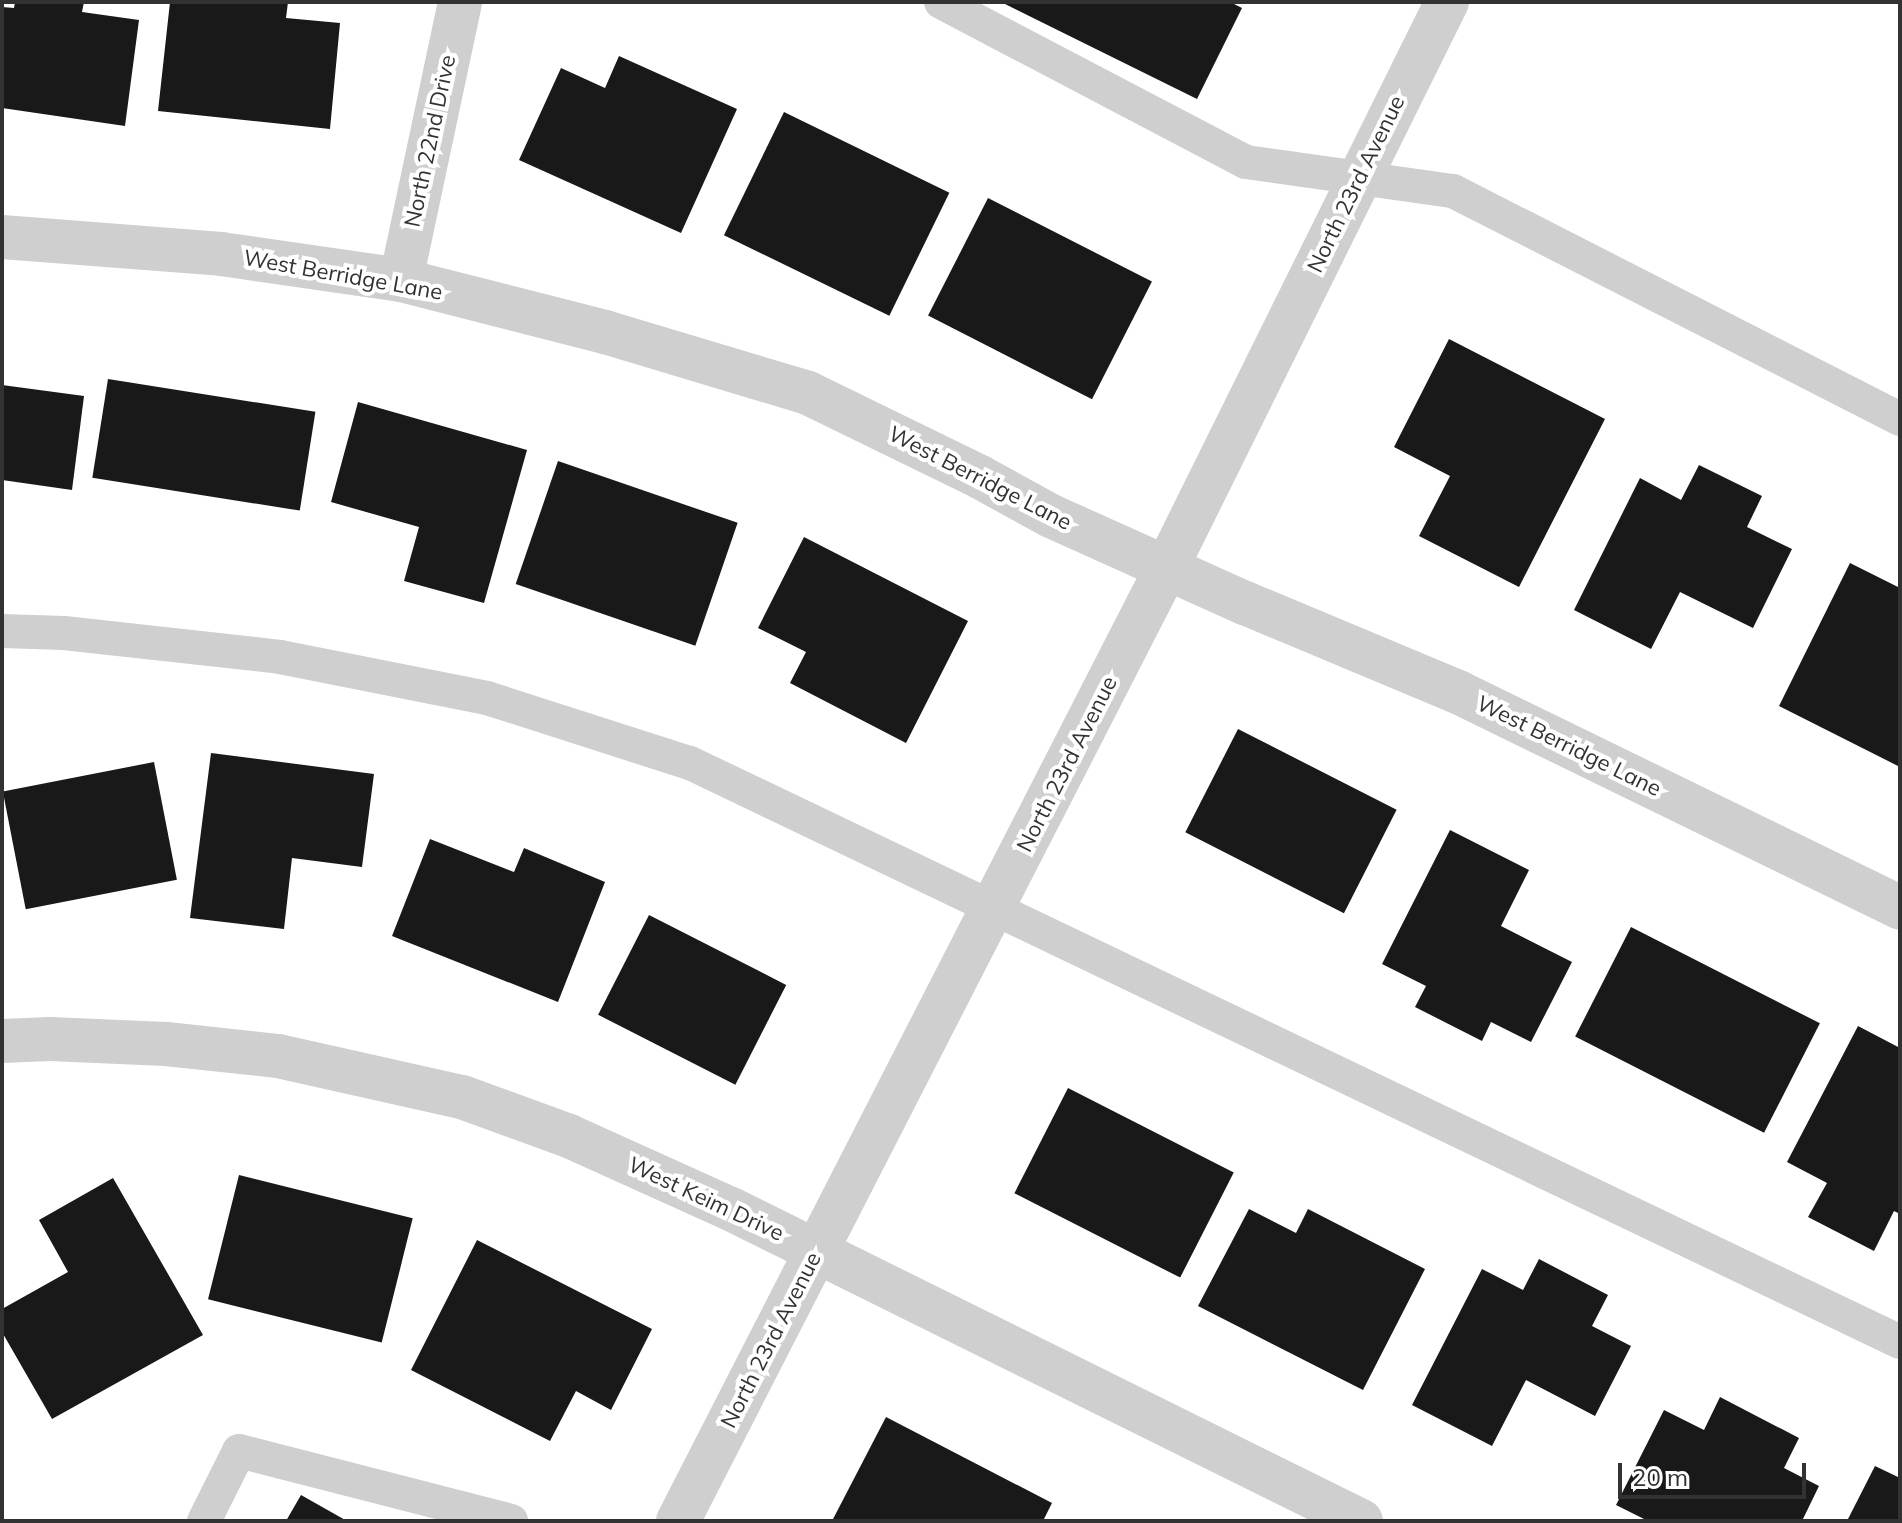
<!DOCTYPE html>
<html>
<head>
<meta charset="utf-8">
<style>
  body { margin:0 }
  #map { position:relative; width:1902px; height:1523px; overflow:hidden; background:#fff; font-family:Mulish,sans-serif }
  div>[style] { position:absolute }
  [style*='--x'] { left:calc(var(--x)*1px); top:calc(var(--y)*1px); width:calc(var(--w)*1px); rotate:calc(var(--a)*1deg) }
  .building>* { inset:0; background:#191919; transform-origin:0 0 }
  .service>* { height:34px; margin:-17px; padding:0 17px; transform-origin:17px; border-radius:17px; background:#cfcfcf }
  .minor>* { height:44px; margin:-22px; padding:0 22px; transform-origin:22px; border-radius:22px; background:#cfcfcf }
  .tertiary>* { height:44px; margin:-22px; padding:0 22px; transform-origin:22px; border-radius:22px; background:#cfcfcf }
  span { translate:-50% -50%; white-space:nowrap; text-align:center; line-height:1.15; -webkit-text-stroke:8px #fff; paint-order:stroke }
  .street-label { font-size:22px; color:#323232 }
  .frame { position:absolute; inset:0; border:4px solid #323232; pointer-events:none }
  .scale { position:absolute; left:1618px; top:1463px; width:188px; height:36px; box-sizing:border-box; border:4px solid #323232; border-top:0; padding-left:10px; font-size:24px; line-height:28px; white-space:nowrap; color:#323232; -webkit-text-stroke:6px #fff; paint-order:stroke }
</style>
</head>
<body>
<div id="map">
  <div class="building">
    <i style="clip-path:polygon(15px 2px,84px 2px,82px 12px,139px 20px,125px 126px,2px 108px,2px 7px,14px 8px)"></i>
    <i style="clip-path:polygon(170px 2px,288px 2px,286px 18px,340px 23px,330px 129px,158px 111px)"></i>
    <i style="clip-path:polygon(1001px 2px,1230px 2px,1242px 8px,1197px 99px)"></i>
    <i style="clip-path:polygon(619px 56px,737px 109px,681px 233px,519px 160px,561px 68px,605px 88px)"></i>
    <i style="left:784px;top:112px;width:184px;height:137px;rotate:26deg"></i>
    <i style="left:988px;top:198px;width:184px;height:132px;rotate:27deg"></i>
    <i style="clip-path:polygon(1449px 339px,1605px 419px,1519px 587px,1419px 536px,1450px 476px,1394px 447px)"></i>
    <i style="left:108px;top:379px;width:210px;height:100px;rotate:9deg"></i>
    <i style="clip-path:polygon(2px 385px,84px 396px,72px 490px,2px 480px)"></i>
    <i style="clip-path:polygon(358px 402px,527px 450px,484px 603px,404px 581px,419px 527px,331px 502px)"></i>
    <i style="left:558px;top:461px;width:190px;height:130px;rotate:19deg"></i>
    <i style="clip-path:polygon(1699px 465px,1762px 496px,1747px 527px,1792px 549px,1753px 628px,1680px 592px,1651px 649px,1574px 610px,1640px 478px,1681px 500px)"></i>
    <i style="clip-path:polygon(804px 537px,968px 621px,906px 743px,790px 683px,806px 652px,758px 628px)"></i>
    <i style="clip-path:polygon(1850px 563px,1900px 588px,1900px 767px,1779px 706px)"></i>
    <i style="left:1238px;top:729px;width:178px;height:116px;rotate:27deg"></i>
    <i style="clip-path:polygon(211px 753px,374px 774px,362px 867px,292px 858px,284px 929px,190px 918px)"></i>
    <i style="left:154px;top:762px;width:120px;height:154px;rotate:79deg"></i>
    <i style="clip-path:polygon(1450px 830px,1529px 870px,1501px 926px,1572px 962px,1531px 1042px,1491px 1022px,1482px 1041px,1415px 1007px,1426px 986px,1382px 964px)"></i>
    <i style="clip-path:polygon(430px 839px,514px 872px,524px 848px,605px 882px,558px 1002px,392px 936px)"></i>
    <i style="left:649px;top:915px;width:154px;height:112px;rotate:27deg"></i>
    <i style="left:1631px;top:927px;width:212px;height:123px;rotate:27deg"></i>
    <i style="clip-path:polygon(1858px 1026px,1900px 1048px,1900px 1214px,1894px 1211px,1874px 1251px,1808px 1217px,1827px 1183px,1787px 1162px)"></i>
    <i style="left:1068px;top:1088px;width:186px;height:118px;rotate:27deg"></i>
    <i style="left:239px;top:1175px;width:179px;height:128px;rotate:14deg"></i>
    <i style="clip-path:polygon(113px 1178px,203px 1335px,52px 1419px,2px 1332px,2px 1309px,68px 1272px,39px 1220px)"></i>
    <i style="clip-path:polygon(1249px 1209px,1296px 1233px,1308px 1209px,1425px 1269px,1363px 1390px,1198px 1306px)"></i>
    <i style="clip-path:polygon(477px 1240px,652px 1329px,611px 1410px,576px 1391px,550px 1441px,411px 1370px)"></i>
    <i style="clip-path:polygon(1539px 1259px,1608px 1295px,1592px 1326px,1631px 1346px,1595px 1416px,1526px 1380px,1492px 1446px,1412px 1405px,1482px 1269px,1523px 1290px)"></i>
    <i style="clip-path:polygon(1720px 1397px,1799px 1438px,1784px 1468px,1819px 1486px,1802px 1521px,1648px 1521px,1616px 1505px,1664px 1410px,1704px 1430px)"></i>
    <i style="clip-path:polygon(886px 1417px,1052px 1503px,1043px 1521px,832px 1521px)"></i>
    <i style="clip-path:polygon(1875px 1466px,1900px 1478px,1900px 1521px,1847px 1521px)"></i>
    <i style="clip-path:polygon(301px 1495px,347px 1521px,286px 1521px)"></i>
  </div>
  <div class="service">
    <i style="--x:941;--y:2;--w:344;--a:27.7"></i>
    <i style="--x:1246;--y:162;--w:209;--a:8"></i>
    <i style="--x:1453;--y:191;--w:502;--a:27.02"></i>
    <i style="--x:2;--y:631;--w:62;--a:1.8"></i>
    <i style="--x:64;--y:633;--w:217;--a:6.3"></i>
    <i style="--x:280;--y:657;--w:211;--a:11.2"></i>
    <i style="--x:487;--y:698;--w:213;--a:17.8"></i>
    <i style="--x:690;--y:763;--w:1341;--a:25.57"></i>
    <i style="--x:204;--y:1521;--w:78;--a:-63.4"></i>
    <i style="--x:239;--y:1451;--w:281;--a:14.4"></i>
  </div>
  <div class="minor">
    <i style="--x:2;--y:237;--w:220;--a:4.4"></i>
    <i style="--x:221;--y:254;--w:182;--a:8.2"></i>
    <i style="--x:401;--y:280;--w:211;--a:14.3"></i>
    <i style="--x:605;--y:332;--w:212;--a:16.7"></i>
    <i style="--x:808;--y:393;--w:191;--a:26"></i>
    <i style="--x:980;--y:477;--w:81;--a:28.8"></i>
    <i style="--x:1051;--y:516;--w:213;--a:24.2"></i>
    <i style="--x:1245;--y:603;--w:231;--a:22.7"></i>
    <i style="--x:1458;--y:692;--w:492;--a:26"></i>
    <i style="--x:401;--y:280;--w:284;--a:-78"></i>
    <i style="--x:2;--y:1041;--w:48;--a:-2.4"></i>
    <i style="--x:50;--y:1039;--w:116;--a:2.5"></i>
    <i style="--x:166;--y:1044;--w:113;--a:6.1"></i>
    <i style="--x:278;--y:1056;--w:189;--a:12.6"></i>
    <i style="--x:462;--y:1097;--w:114;--a:20"></i>
    <i style="--x:569;--y:1136;--w:178;--a:24.3"></i>
    <i style="--x:731;--y:1209;--w:703;--a:26.35"></i>
  </div>
  <div class="tertiary">
    <i style="--x:678;--y:1521;--w:1070;--a:-62.86"></i>
    <i style="--x:1166;--y:569;--w:633;--a:-63.64"></i>
  </div>
  <div class="street-label">
    <span style="left:430px;top:141px;rotate:-78deg">North 22nd Drive</span>
    <span style="left:1356px;top:184px;rotate:-64deg">North 23rd Avenue</span>
    <span style="left:343px;top:275px;rotate:10deg">West Berridge Lane</span>
    <span style="left:980px;top:478px;rotate:27deg">West Berridge Lane</span>
    <span style="left:1569px;top:746px;rotate:26deg">West Berridge Lane</span>
    <span style="left:1067px;top:764px;rotate:-63deg">North 23rd Avenue</span>
    <span style="left:706px;top:1199px;rotate:25deg">West Keim Drive</span>
    <span style="left:771px;top:1340px;rotate:-63deg">North 23rd Avenue</span>
  </div>
  <div class="frame"></div>
  <div class="scale">20 m</div>
</div>
</body>
</html>
